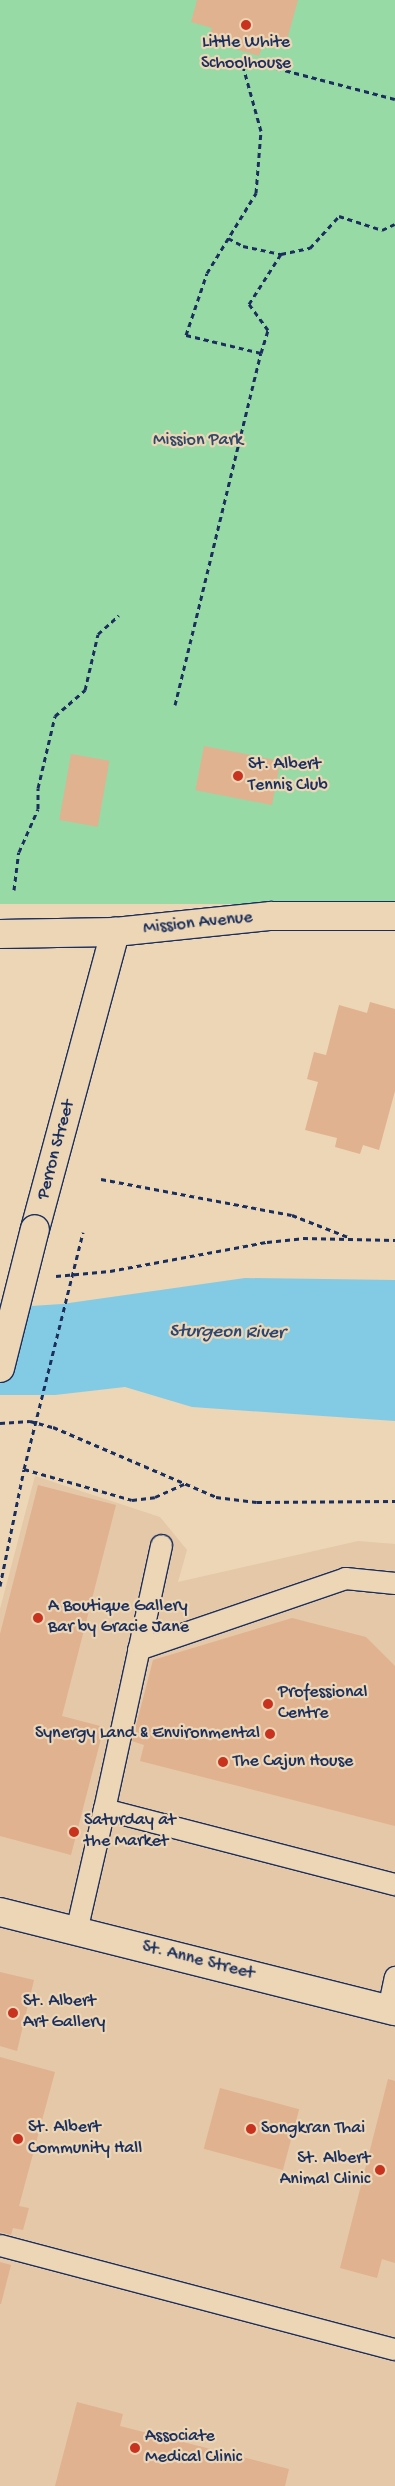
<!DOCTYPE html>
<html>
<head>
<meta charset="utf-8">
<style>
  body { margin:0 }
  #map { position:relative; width:395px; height:2486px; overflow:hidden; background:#ecd6b5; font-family:"Gochi Hand",sans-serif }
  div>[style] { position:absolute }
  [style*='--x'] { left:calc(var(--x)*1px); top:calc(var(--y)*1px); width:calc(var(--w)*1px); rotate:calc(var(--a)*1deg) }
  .built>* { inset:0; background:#e4c8a8 }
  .green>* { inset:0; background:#97daa6; transform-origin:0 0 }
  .water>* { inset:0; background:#83cbe4 }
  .building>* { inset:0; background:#e0b290; transform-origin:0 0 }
  .path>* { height:3px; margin-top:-1.5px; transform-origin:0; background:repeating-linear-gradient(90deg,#1b2f5e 0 5px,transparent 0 9px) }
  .roads { filter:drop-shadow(1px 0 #1b2f5e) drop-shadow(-1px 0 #1b2f5e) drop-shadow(0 1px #1b2f5e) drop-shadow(0 -1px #1b2f5e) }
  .service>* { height:21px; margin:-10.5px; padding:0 10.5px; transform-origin:10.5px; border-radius:10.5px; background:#ecd6b5 }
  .tertiary>* { height:28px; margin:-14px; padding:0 14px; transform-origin:14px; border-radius:14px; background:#ecd6b5 }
  .path-bridge>* { height:3px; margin-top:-1.5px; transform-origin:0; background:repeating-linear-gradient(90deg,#1b2f5e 0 5px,transparent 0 9px) }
  .bridges { filter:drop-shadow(1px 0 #1b2f5e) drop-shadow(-1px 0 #1b2f5e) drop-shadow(0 1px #1b2f5e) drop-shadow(0 -1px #1b2f5e) }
  .tertiary-bridge>* { height:28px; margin:-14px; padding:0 14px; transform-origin:14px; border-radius:14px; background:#ecd6b5 }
  .dots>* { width:14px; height:14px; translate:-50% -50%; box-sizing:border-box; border:2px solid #ecd6b5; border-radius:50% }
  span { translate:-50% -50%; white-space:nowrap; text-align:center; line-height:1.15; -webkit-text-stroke:4.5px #ecd6b5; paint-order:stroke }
  .poi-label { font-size:18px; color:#1b2f5e }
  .left { translate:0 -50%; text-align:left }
  .right { translate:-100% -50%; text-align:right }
  .park-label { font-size:18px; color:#2e4969 }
  .street-label { font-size:18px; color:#1b2f5e }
  .water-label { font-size:19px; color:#2b4672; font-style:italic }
</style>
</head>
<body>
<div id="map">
  <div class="built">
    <i style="clip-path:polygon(35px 1476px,160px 1517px,187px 1550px,178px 1582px,358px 1541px,395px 1544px,395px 2486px,0 2486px,0 1609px)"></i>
  </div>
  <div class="green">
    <i style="left:0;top:0;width:395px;height:904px"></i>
  </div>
  <div class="water">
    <i style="clip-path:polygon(245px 1278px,395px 1280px,395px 1421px,192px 1407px,125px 1387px,55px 1395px,0 1395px,0 1308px,62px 1304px)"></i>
  </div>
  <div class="building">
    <i style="clip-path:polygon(197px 0,298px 0,285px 47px,264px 41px,259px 56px,208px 41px,212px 28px,191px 22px)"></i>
    <i style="left:204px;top:746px;width:78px;height:45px;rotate:11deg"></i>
    <i style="left:71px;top:754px;width:39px;height:67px;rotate:10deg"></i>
    <i style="clip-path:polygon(370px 1002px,395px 1009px,395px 1091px,379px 1150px,363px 1145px,360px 1154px,335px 1147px,337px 1138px,305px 1130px,318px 1082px,307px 1079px,314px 1052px,326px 1055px,339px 1005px,367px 1013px)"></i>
    <i style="clip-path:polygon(38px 1485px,116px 1505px,62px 1716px,104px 1727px,71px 1855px,0 1836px,0 1634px)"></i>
    <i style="clip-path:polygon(292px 1618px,366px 1637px,395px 1666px,395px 1826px,140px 1761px,144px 1745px,132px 1741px,153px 1660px)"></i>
    <i style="clip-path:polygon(0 1972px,34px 1980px,17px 2051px,0 2046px)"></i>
    <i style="clip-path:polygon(0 2057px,55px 2072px,19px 2206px,29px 2208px,23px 2230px,13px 2228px,11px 2235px,0 2232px)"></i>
    <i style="clip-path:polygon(388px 2079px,395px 2081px,395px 2263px,382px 2259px,377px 2278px,340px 2268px)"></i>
    <i style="left:220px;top:2088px;width:82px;height:63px;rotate:15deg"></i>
    <i style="clip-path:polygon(0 2262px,11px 2265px,1px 2304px,0 2304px)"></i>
    <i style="clip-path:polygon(77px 2402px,123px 2414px,120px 2426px,289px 2469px,285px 2486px,55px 2486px)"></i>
  </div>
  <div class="path">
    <i style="--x:242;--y:59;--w:158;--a:14.7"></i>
    <i style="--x:228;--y:238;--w:17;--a:28"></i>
    <i style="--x:243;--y:246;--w:39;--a:12"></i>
    <i style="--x:261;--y:353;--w:24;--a:-73"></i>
    <i style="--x:268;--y:330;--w:32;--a:-126"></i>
    <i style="--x:249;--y:304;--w:59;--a:-57.4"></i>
    <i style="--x:281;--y:254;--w:30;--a:-12"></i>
    <i style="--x:310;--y:248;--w:43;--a:-47.8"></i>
    <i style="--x:339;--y:216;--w:45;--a:18"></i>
    <i style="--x:382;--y:230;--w:14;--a:-25"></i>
    <i style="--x:175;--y:705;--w:362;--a:-76.3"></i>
    <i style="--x:261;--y:353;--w:77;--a:-166.5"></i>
    <i style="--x:186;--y:335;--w:65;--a:-71.3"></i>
    <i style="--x:207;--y:273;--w:94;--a:-58.5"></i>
    <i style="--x:256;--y:193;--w:62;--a:-85.4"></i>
    <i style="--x:261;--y:131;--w:75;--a:-105.5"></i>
    <i style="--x:14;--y:890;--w:38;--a:-83"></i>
    <i style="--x:19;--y:852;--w:47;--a:-66.2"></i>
    <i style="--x:38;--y:809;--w:21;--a:-90"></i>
    <i style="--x:38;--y:788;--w:74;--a:-76.7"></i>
    <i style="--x:55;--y:716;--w:40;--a:-41"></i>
    <i style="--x:85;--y:690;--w:57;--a:-76.9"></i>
    <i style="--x:98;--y:634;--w:28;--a:-42"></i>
    <i style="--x:101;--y:1179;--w:194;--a:10.7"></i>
    <i style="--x:292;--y:1215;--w:60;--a:21.4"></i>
    <i style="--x:56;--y:1276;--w:54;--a:-5.3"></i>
    <i style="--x:110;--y:1271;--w:160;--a:-10.5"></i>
    <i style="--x:267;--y:1242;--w:36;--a:-6"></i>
    <i style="--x:303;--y:1238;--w:92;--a:1.2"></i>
    <i style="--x:0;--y:1423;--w:30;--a:-4"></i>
    <i style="--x:30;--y:1421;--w:24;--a:15"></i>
    <i style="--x:53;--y:1427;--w:177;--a:23.2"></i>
    <i style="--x:216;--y:1497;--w:41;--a:7"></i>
    <i style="--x:257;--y:1502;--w:138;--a:-0.4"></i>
    <i style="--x:0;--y:1586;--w:119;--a:-78.4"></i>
    <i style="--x:24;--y:1469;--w:112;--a:16"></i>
    <i style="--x:132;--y:1500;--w:23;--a:-7"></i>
    <i style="--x:155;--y:1497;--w:32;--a:-24"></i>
  </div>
  <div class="roads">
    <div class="service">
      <i style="--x:138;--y:1649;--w:219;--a:-18.9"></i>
      <i style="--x:345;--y:1578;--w:50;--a:5.7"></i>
      <i style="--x:104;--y:1809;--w:270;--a:-77.8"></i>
      <i style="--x:76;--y:1931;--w:125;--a:-77.1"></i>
      <i style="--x:104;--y:1809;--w:301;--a:14.5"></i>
      <i style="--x:388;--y:2009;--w:33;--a:-78"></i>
      <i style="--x:0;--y:2245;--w:408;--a:14.8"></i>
    </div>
    <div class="tertiary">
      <i style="--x:0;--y:934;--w:115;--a:-1"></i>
      <i style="--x:115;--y:932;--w:157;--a:-5.9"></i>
      <i style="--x:271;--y:916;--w:124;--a:0"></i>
      <i style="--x:35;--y:1229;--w:308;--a:-74.9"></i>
      <i style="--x:0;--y:1912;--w:407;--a:14.1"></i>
    </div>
  </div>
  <div class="path-bridge">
    <i style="--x:24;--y:1469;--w:244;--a:-76"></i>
  </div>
  <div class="bridges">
    <div class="tertiary-bridge">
      <i style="--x:0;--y:1368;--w:143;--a:-75.9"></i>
    </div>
  </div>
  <div class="dots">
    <i style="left:246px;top:25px;background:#c8321e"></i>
    <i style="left:238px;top:776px;background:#c8321e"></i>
    <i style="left:38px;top:1618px;background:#c8321e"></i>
    <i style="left:268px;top:1704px;background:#c8321e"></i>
    <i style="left:270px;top:1734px;background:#c8321e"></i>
    <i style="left:223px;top:1762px;background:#c8321e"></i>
    <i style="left:74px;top:1832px;background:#c8321e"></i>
    <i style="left:13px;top:2013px;background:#c8321e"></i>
    <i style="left:251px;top:2129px;background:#c8321e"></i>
    <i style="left:18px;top:2139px;background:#c8321e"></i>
    <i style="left:380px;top:2170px;background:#c8321e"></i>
    <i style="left:135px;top:2448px;background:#c8321e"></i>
  </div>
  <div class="poi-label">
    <span style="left:246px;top:54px">Little White<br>Schoolhouse</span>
    <span class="left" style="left:248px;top:776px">St. Albert<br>Tennis Club</span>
    <span class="left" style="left:48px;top:1618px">A Boutique Gallery<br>Bar by Gracie Jane</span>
    <span class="left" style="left:278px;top:1704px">Professional<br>Centre</span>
    <span class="right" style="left:260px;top:1734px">Synergy Land &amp; Environmental</span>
    <span class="left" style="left:233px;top:1762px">The Cajun House</span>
    <span class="left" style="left:84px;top:1832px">Saturday at<br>the Market</span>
    <span class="left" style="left:23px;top:2013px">St. Albert<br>Art Gallery</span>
    <span class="left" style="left:28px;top:2139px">St. Albert<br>Community Hall</span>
    <span class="left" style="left:261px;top:2129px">Songkran Thai</span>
    <span class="right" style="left:370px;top:2170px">St. Albert<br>Animal Clinic</span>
    <span class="left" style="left:145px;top:2448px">Associate<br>Medical Clinic</span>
  </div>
  <div class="park-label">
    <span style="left:198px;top:441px">Mission Park</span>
  </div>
  <div class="street-label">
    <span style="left:198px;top:924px;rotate:-6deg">Mission Avenue</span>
    <span style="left:57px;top:1150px;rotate:-75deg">Perron Street</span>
    <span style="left:198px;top:1961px;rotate:14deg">St. Anne Street</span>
  </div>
  <div class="water-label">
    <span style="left:227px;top:1333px;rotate:1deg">Sturgeon River</span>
  </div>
</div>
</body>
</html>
